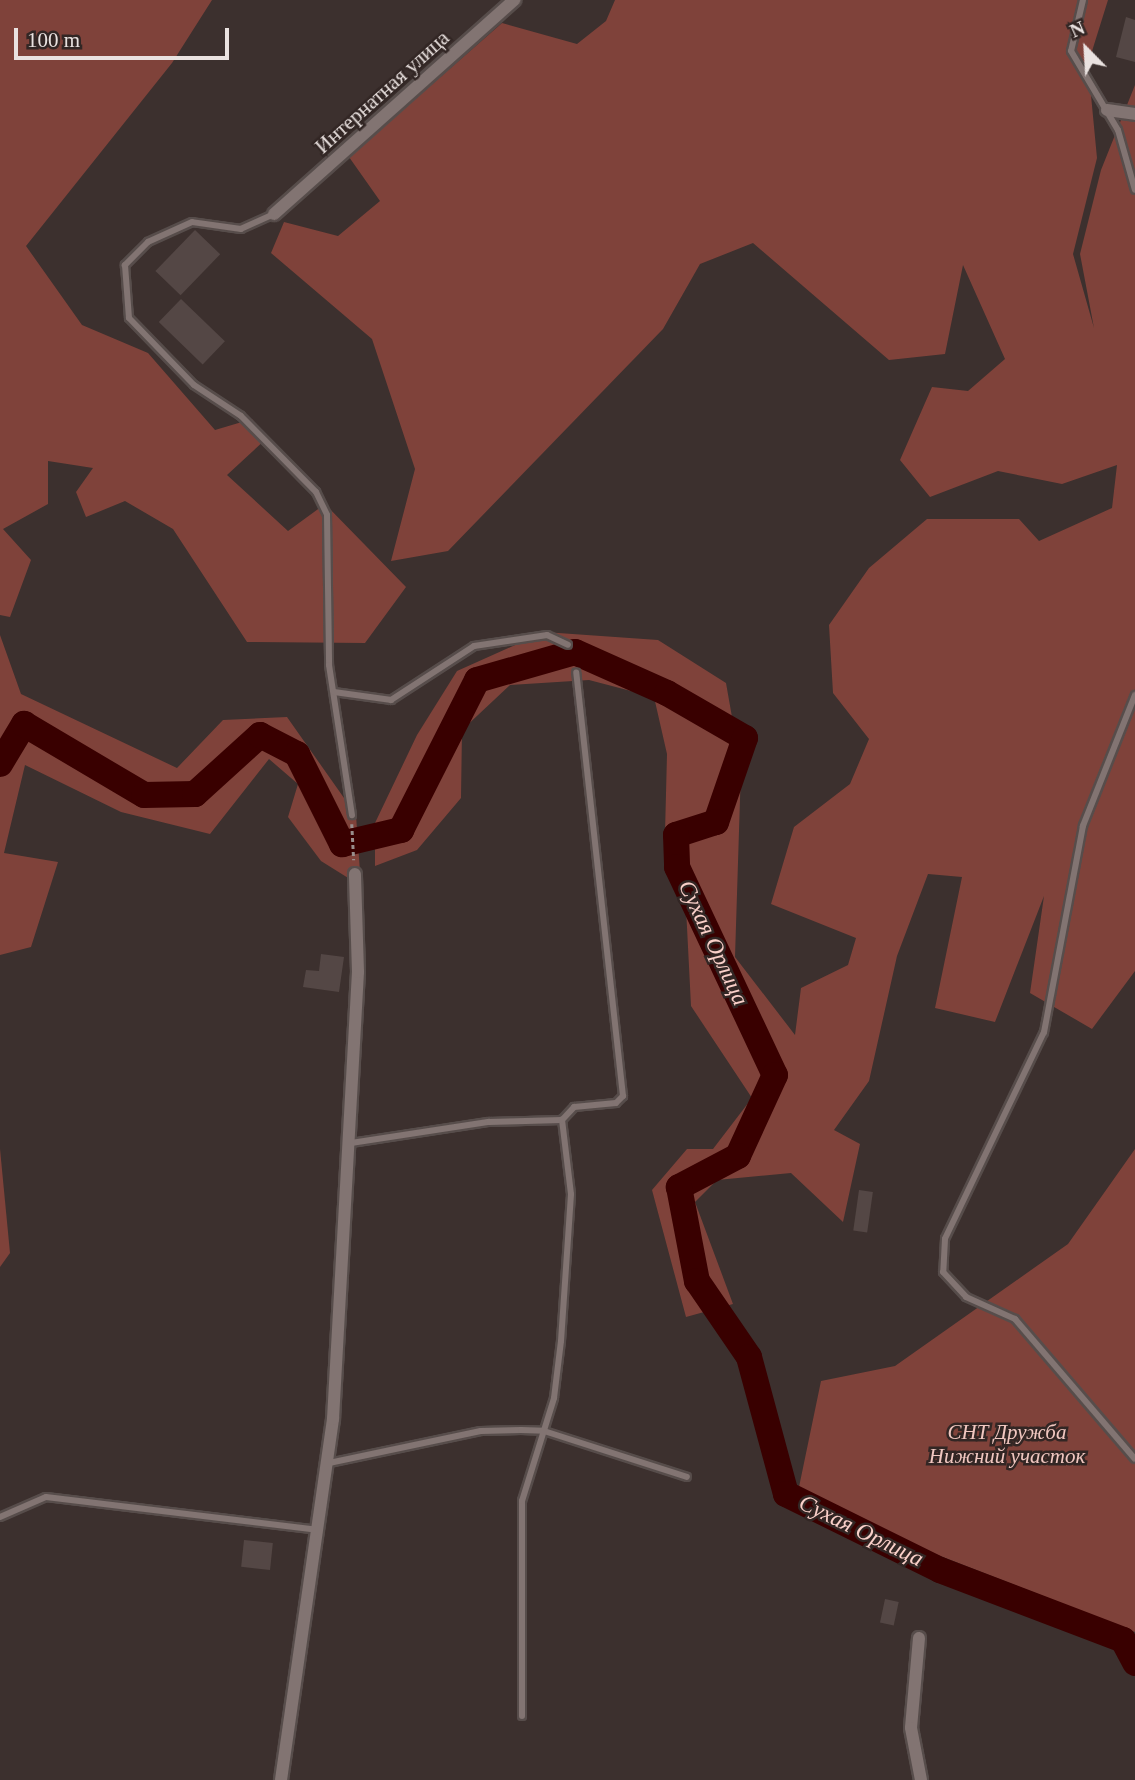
<!DOCTYPE html>
<html>
<head>
<meta charset="utf-8">
<style>
  body { margin:0 }
  #map { position:relative; width:1135px; height:1780px; overflow:hidden; background:#3c302e; font-family:"Times New Roman",serif }
  div>[style] { position:absolute }
  [style*='--x'] { left:calc(var(--x)*1px); top:calc(var(--y)*1px); width:calc(var(--w)*1px); rotate:calc(var(--a)*1deg) }
  .green>* { inset:0; background:#7f423a }
  .river>* { height:26px; margin:-13px; padding:0 13px; transform-origin:13px; border-radius:13px; background:#390000 }
  .building>* { inset:0; background:#544745; transform-origin:0 0 }
  .path>* { height:2.5px; margin-top:-1.25px; transform-origin:0; background:repeating-linear-gradient(90deg,#988e8c 0 3.5px,transparent 0 7px) }
  .roads { filter:drop-shadow(2px 0 #574d4b) drop-shadow(-2px 0 #574d4b) drop-shadow(0 2px #574d4b) drop-shadow(0 -2px #574d4b) }
  .lane>* { height:6px; margin:-3px; padding:0 3px; transform-origin:3px; border-radius:3px; background:#827472 }
  .street>* { height:12px; margin:-6px; padding:0 6px; transform-origin:6px; border-radius:6px; background:#827472 }
  span { translate:-50% -50%; white-space:nowrap; text-align:center; line-height:1.15; -webkit-text-stroke:5px #322624; paint-order:stroke }
  .street-label { font-size:21px; color:#eae2e0 }
  .park-label { font-size:21px; color:#f1c7c0; font-style:italic }
  .water-label { font-size:23px; color:#fad0c9; font-style:italic }
  .north { position:absolute; left:1051px; top:14px; width:70px; height:70px; -webkit-text-stroke:5px #322624; paint-order:stroke; rotate:336deg; font-size:19px; font-weight:700; line-height:28px; text-align:center; color:#eae2e0 }
  .north::after { content:''; display:block; margin:auto; width:24px; height:32px; background:#eae2e0; clip-path:polygon(50% 0,100% 100%,50% 72%,0 100%) }
  .scale { position:absolute; left:14px; top:28px; width:215px; height:32px; box-sizing:border-box; border:4px solid #eae2e0; border-top:0; padding-left:9px; font-size:21px; line-height:24px; white-space:nowrap; color:#eae2e0; -webkit-text-stroke:5px #322624; paint-order:stroke }
</style>
</head>
<body>
<div id="map">
  <div class="green">
    <i style="clip-path:polygon(0 0,212px 0,172px 63px,26px 246px,82px 325px,148px 353px,215px 430px,252px 419px,266px 439px,227px 475px,288px 531px,325px 504px,406px 587px,365px 643px,247px 642px,173px 529px,125px 501px,86px 517px,76px 492px,93px 468px,48px 461px,48px 504px,3px 529px,31px 560px,10px 617px,0 615px)"></i>
    <i style="clip-path:polygon(615px 0,1108px 0,1088px 64px,1097px 158px,1073px 254px,1094px 328px,1080px 254px,1101px 170px,1135px 85px,1135px 971px,1092px 1029px,1030px 993px,1044px 896px,995px 1022px,935px 1008px,962px 877px,928px 874px,897px 956px,869px 1081px,834px 1130px,860px 1144px,843px 1222px,791px 1173px,717px 1180px,695px 1202px,733px 1304px,686px 1317px,652px 1190px,687px 1149px,713px 1149px,752px 1098px,691px 1006px,685px 888px,665px 833px,667px 754px,654px 697px,589px 680px,510px 685px,462px 730px,461px 798px,417px 850px,375px 866px,375px 823px,417px 735px,457px 671px,544px 632px,658px 640px,726px 683px,741px 768px,735px 957px,795px 1035px,801px 988px,848px 965px,856px 938px,771px 904px,794px 827px,850px 784px,869px 739px,833px 693px,829px 625px,869px 568px,927px 519px,1019px 519px,1039px 541px,1112px 508px,1117px 465px,1062px 484px,998px 471px,930px 497px,900px 460px,932px 387px,968px 391px,1005px 359px,963px 265px,945px 354px,889px 360px,753px 243px,700px 264px,663px 329px,448px 551px,391px 561px,415px 469px,372px 339px,271px 253px,284px 222px,338px 236px,380px 201px,349px 157px,502px 23px,577px 44px,606px 21px)"></i>
    <i style="clip-path:polygon(0 635px,21px 694px,177px 768px,223px 720px,287px 717px,356px 815px,361px 886px,321px 861px,288px 817px,298px 784px,269px 759px,210px 834px,121px 812px,25px 765px,4px 853px,58px 862px,31px 947px,0 955px)"></i>
    <i style="clip-path:polygon(0 1149px,10px 1253px,0 1267px)"></i>
    <i style="clip-path:polygon(1135px 1149px,1135px 1632px,884px 1534px,799px 1487px,821px 1381px,895px 1366px,1068px 1244px)"></i>
  </div>
  <div class="river">
    <i style="--x:0;--y:764;--w:47;--a:-59"></i>
    <i style="--x:24;--y:724;--w:139;--a:30.6"></i>
    <i style="--x:144;--y:795;--w:51;--a:-1.1"></i>
    <i style="--x:195;--y:794;--w:88;--a:-42.2"></i>
    <i style="--x:260;--y:735;--w:42;--a:27.2"></i>
    <i style="--x:297;--y:754;--w:101;--a:63.4"></i>
    <i style="--x:342;--y:844;--w:61;--a:-13.3"></i>
    <i style="--x:401;--y:830;--w:168;--a:-63.1"></i>
    <i style="--x:477;--y:680;--w:102;--a:-15.9"></i>
    <i style="--x:575;--y:652;--w:101;--a:24"></i>
    <i style="--x:667;--y:693;--w:90;--a:30"></i>
    <i style="--x:745;--y:738;--w:89;--a:109"></i>
    <i style="--x:716;--y:822;--w:42;--a:162"></i>
    <i style="--x:676;--y:835;--w:32;--a:88"></i>
    <i style="--x:677;--y:867;--w:230;--a:64.8"></i>
    <i style="--x:775;--y:1075;--w:89;--a:114.6"></i>
    <i style="--x:738;--y:1156;--w:67;--a:152.3"></i>
    <i style="--x:679;--y:1187;--w:96;--a:79.2"></i>
    <i style="--x:697;--y:1281;--w:92;--a:55.6"></i>
    <i style="--x:749;--y:1357;--w:142;--a:74.9"></i>
    <i style="--x:786;--y:1494;--w:172;--a:26.3"></i>
    <i style="--x:940;--y:1570;--w:196;--a:20.9"></i>
    <i style="--x:1123;--y:1640;--w:26;--a:62"></i>
  </div>
  <div class="building">
    <i style="clip-path:polygon(1126px 17px,1135px 20px,1135px 62px,1116px 57px)"></i>
    <i style="left:195px;top:230px;width:35px;height:57px;rotate:44deg"></i>
    <i style="left:181px;top:299px;width:61px;height:32px;rotate:44deg"></i>
    <i style="clip-path:polygon(321px 954px,344px 957px,339px 992px,303px 987px,306px 970px,319px 971px)"></i>
    <i style="left:859px;top:1190px;width:14px;height:41px;rotate:8deg"></i>
    <i style="left:244px;top:1540px;width:29px;height:27px;rotate:6deg"></i>
    <i style="left:885px;top:1599px;width:14px;height:24px;rotate:12deg"></i>
  </div>
  <div class="path">
    <i style="--x:352;--y:824;--w:36;--a:87"></i>
  </div>
  <div class="roads">
    <div class="lane">
      <i style="--x:1083;--y:0;--w:52;--a:103.2"></i>
      <i style="--x:1071;--y:51;--w:92;--a:59.3"></i>
      <i style="--x:1118;--y:130;--w:62;--a:74.2"></i>
      <i style="--x:274;--y:214;--w:36;--a:156"></i>
      <i style="--x:241;--y:229;--w:49;--a:-171.9"></i>
      <i style="--x:192;--y:222;--w:48;--a:155.6"></i>
      <i style="--x:148;--y:242;--w:33;--a:135"></i>
      <i style="--x:125;--y:265;--w:53;--a:85.7"></i>
      <i style="--x:129;--y:318;--w:93;--a:45.9"></i>
      <i style="--x:194;--y:385;--w:56;--a:33.4"></i>
      <i style="--x:241;--y:416;--w:107;--a:45.4"></i>
      <i style="--x:316;--y:492;--w:25;--a:64"></i>
      <i style="--x:327;--y:515;--w:150;--a:89.2"></i>
      <i style="--x:329;--y:665;--w:152;--a:81.3"></i>
      <i style="--x:334;--y:692;--w:58;--a:8"></i>
      <i style="--x:391;--y:700;--w:99;--a:-33"></i>
      <i style="--x:474;--y:646;--w:74;--a:-8.6"></i>
      <i style="--x:547;--y:635;--w:23;--a:25"></i>
      <i style="--x:1135;--y:695;--w:141;--a:111.7"></i>
      <i style="--x:1083;--y:826;--w:210;--a:100.7"></i>
      <i style="--x:1044;--y:1032;--w:229;--a:115.6"></i>
      <i style="--x:945;--y:1239;--w:33;--a:93"></i>
      <i style="--x:943;--y:1272;--w:34;--a:47"></i>
      <i style="--x:966;--y:1297;--w:54;--a:24.2"></i>
      <i style="--x:1015;--y:1319;--w:184;--a:49.4"></i>
      <i style="--x:351;--y:1143;--w:140;--a:-8.7"></i>
      <i style="--x:489;--y:1122;--w:73;--a:-1.6"></i>
      <i style="--x:329;--y:1463;--w:155;--a:-11.9"></i>
      <i style="--x:481;--y:1431;--w:40;--a:-1.4"></i>
      <i style="--x:521;--y:1430;--w:23;--a:2"></i>
      <i style="--x:544;--y:1431;--w:150;--a:17.8"></i>
      <i style="--x:0;--y:1517;--w:50;--a:-23.5"></i>
      <i style="--x:46;--y:1497;--w:275;--a:6.9"></i>
      <i style="--x:522;--y:1716;--w:215;--a:-90"></i>
      <i style="--x:522;--y:1501;--w:108;--a:-72.7"></i>
      <i style="--x:554;--y:1398;--w:57;--a:-83"></i>
      <i style="--x:561;--y:1341;--w:147;--a:-86.1"></i>
      <i style="--x:571;--y:1194;--w:75;--a:-96.9"></i>
      <i style="--x:562;--y:1120;--w:18;--a:-47"></i>
      <i style="--x:574;--y:1107;--w:42;--a:-5.4"></i>
      <i style="--x:616;--y:1103;--w:10;--a:-45"></i>
      <i style="--x:623;--y:1096;--w:426;--a:-96.3"></i>
    </div>
    <div class="street">
      <i style="--x:1107;--y:110;--w:28;--a:8"></i>
      <i style="--x:274;--y:214;--w:322;--a:-41.7"></i>
      <i style="--x:919;--y:1638;--w:90;--a:95.1"></i>
      <i style="--x:911;--y:1728;--w:53;--a:79.1"></i>
      <i style="--x:281;--y:1780;--w:365;--a:-81.8"></i>
      <i style="--x:333;--y:1419;--w:448;--a:-86.8"></i>
      <i style="--x:358;--y:972;--w:98;--a:-91.8"></i>
    </div>
  </div>
  <div class="street-label">
    <span style="left:382px;top:92px;rotate:-42deg">Интернатная улица</span>
  </div>
  <div class="park-label">
    <span style="left:1007px;top:1444px">СНТ Дружба<br>Нижний участок</span>
  </div>
  <div class="water-label">
    <span style="left:713px;top:943px;rotate:65deg">Сухая Орлица</span>
    <span style="left:861px;top:1531px;rotate:26deg">Сухая Орлица</span>
  </div>
  <div class="north">N</div>
  <div class="scale">100 m</div>
</div>
</body>
</html>
